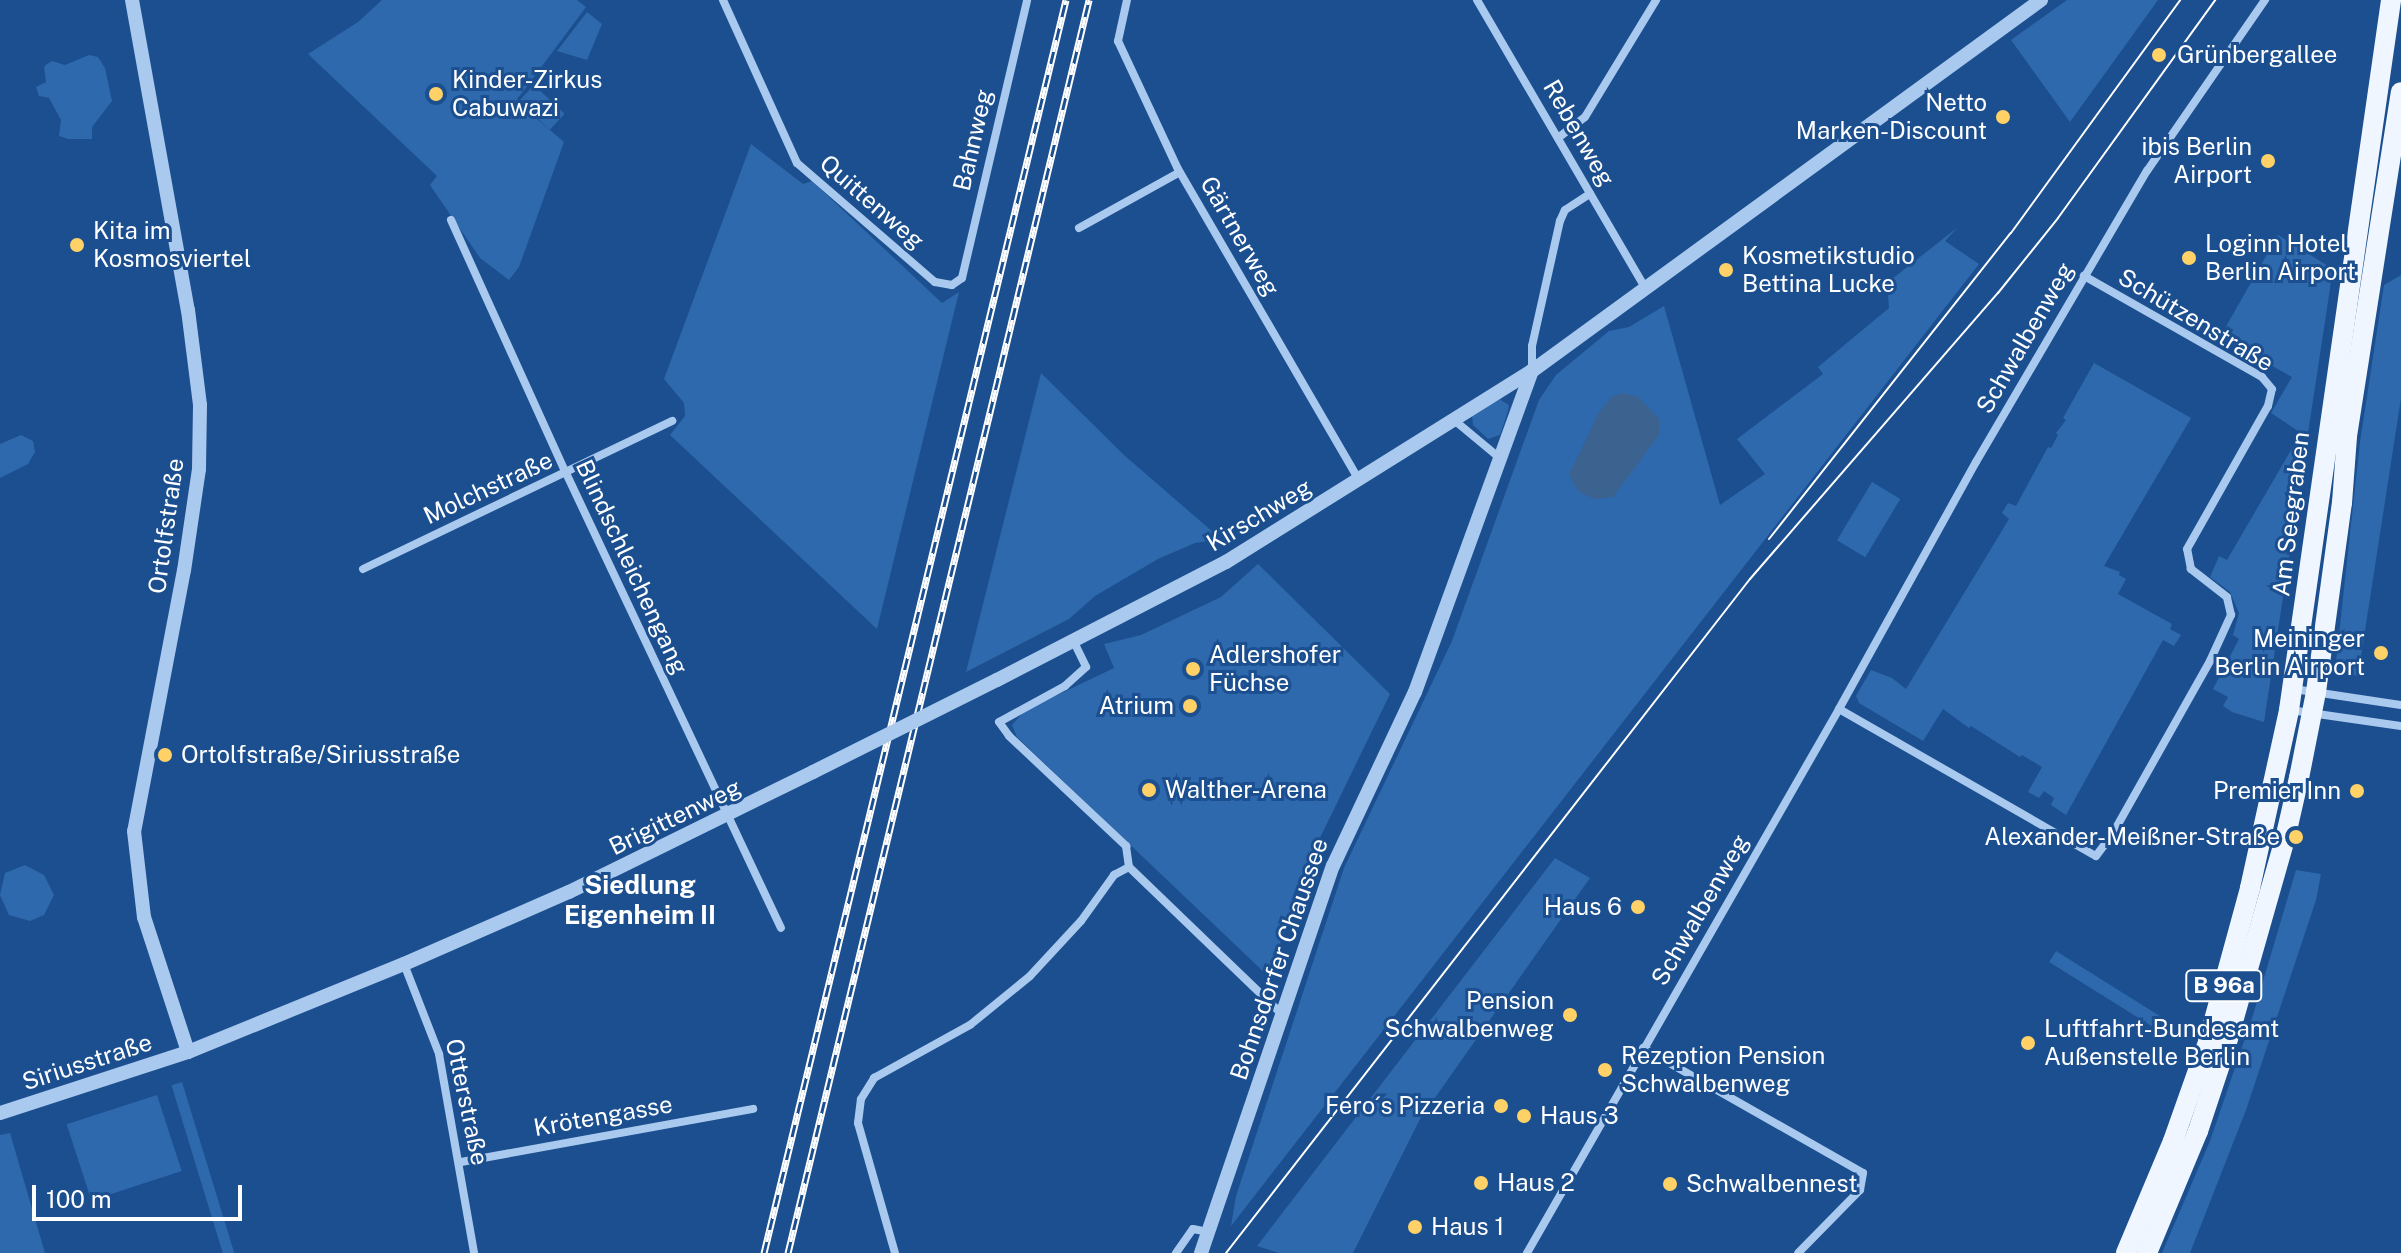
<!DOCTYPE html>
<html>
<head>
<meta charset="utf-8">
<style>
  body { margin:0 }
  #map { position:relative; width:2401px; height:1253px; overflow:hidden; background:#1b4f8f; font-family:"Public Sans",sans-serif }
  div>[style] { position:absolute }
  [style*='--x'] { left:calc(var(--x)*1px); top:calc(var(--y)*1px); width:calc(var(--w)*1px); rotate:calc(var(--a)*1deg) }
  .green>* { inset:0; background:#2e69ad; transform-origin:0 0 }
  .water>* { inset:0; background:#3c6290 }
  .minor>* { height:8px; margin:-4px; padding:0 4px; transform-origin:4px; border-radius:4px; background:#a9c9ee }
  .tertiary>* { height:14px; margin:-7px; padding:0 7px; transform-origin:7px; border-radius:7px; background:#a9c9ee }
  .primary>* { height:20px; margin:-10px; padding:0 10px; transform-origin:10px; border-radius:10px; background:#f0f6ff }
  .tram>* { height:2px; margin:-1px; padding:0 1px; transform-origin:1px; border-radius:1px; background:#fff }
  .rail>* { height:7px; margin-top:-3.5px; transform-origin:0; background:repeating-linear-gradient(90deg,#1b4f8f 0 12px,#fff 0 24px); box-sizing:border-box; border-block:2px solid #fff }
  .tertiary-bridge>* { height:14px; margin:-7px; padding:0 7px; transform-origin:7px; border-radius:7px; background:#a9c9ee }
  .dots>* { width:22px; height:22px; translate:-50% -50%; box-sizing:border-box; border:4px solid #1b4f8f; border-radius:50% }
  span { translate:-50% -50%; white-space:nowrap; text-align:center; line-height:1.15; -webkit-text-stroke:6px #1b4f8f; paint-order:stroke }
  .shield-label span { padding:2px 6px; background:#1b4f8f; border:2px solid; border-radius:6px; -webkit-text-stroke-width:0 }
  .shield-label { font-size:22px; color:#fff; font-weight:700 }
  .poi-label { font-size:24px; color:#fff }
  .left { translate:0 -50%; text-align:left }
  .right { translate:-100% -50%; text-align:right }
  .street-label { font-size:24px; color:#fff }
  .neighbourhood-label { font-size:26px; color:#fff; font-weight:700 }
  .scale { position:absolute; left:32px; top:1185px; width:210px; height:36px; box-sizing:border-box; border:4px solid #fff; border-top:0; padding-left:10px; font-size:24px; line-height:28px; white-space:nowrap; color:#fff; -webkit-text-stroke:6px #1b4f8f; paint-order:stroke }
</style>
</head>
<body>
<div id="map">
  <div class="green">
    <i style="clip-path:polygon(382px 0,577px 0,586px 7px,516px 101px,564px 142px,519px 267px,509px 280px,480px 258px,430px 185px,437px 176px,308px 54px,358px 22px)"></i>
    <i style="clip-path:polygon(2067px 0,2158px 0,2070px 122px,2011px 40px)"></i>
    <i style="clip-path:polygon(587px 12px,602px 24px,587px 60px,557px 51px)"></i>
    <i style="clip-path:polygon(89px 55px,98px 57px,105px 68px,112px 101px,92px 127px,92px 139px,68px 139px,59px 136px,61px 120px,49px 98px,39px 96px,36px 87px,46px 82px,44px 67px,47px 64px,52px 61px,65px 65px)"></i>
    <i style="left:534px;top:85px;width:42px;height:22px;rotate:43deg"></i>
    <i style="clip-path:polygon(751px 144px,803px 184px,812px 181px,942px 303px,959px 292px,877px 629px,670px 435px,685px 416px,684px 403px,664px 379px)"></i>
    <i style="clip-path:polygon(1958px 227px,1945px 241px,1979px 264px,1231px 1226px,1236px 1196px,1344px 868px,1452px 641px,1539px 400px,1556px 375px,1609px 331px,1629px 327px,1664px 306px,1720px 505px,1765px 474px,1737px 439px,1823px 374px,1818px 367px,1889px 308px,1887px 283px)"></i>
    <i style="clip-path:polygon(2278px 235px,2333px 269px,2264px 722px,2232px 712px,2223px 706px,2228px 697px,2213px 689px,2239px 639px,2233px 635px,2239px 613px,2230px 592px,2210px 577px,2219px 556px,2227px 560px,2301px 433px,2271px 413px,2292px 377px,2220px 337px)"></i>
    <i style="clip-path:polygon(2401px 275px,2401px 398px,2358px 676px,2344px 673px,2336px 662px,2360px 442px,2384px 285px)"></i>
    <i style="clip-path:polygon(2094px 363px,2191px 418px,2104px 566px,2120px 572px,2119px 575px,2126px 579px,2118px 594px,2172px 624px,2170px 629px,2181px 635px,2174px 646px,2163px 640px,2066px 815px,2051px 805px,2054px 798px,2044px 791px,2039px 798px,2028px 792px,2042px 767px,2022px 755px,2020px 757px,1971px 726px,1969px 728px,1943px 709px,1923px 741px,1859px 703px,1856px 696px,1871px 670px,1892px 678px,1906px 689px,2009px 519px,2002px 513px,2008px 503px,2016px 506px,2048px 447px,2051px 448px,2058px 435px,2056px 433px,2066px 420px,2063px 418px)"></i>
    <i style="clip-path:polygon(1041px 373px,1124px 455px,1221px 539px,1195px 543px,1158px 559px,1095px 596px,1069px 619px,966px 672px)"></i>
    <i style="clip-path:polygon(1499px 399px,1509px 405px,1508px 411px,1500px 435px,1488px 439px,1473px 425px,1472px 416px)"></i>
    <i style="clip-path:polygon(21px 435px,33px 441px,35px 452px,28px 464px,0 478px,0 444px)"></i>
    <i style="left:1872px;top:482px;width:33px;height:68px;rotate:31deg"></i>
    <i style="clip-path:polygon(1258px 564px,1390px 694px,1319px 840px,1268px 976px,1017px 737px,1012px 725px,1024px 711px,1114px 668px,1104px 644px,1141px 635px,1221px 597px)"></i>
    <i style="clip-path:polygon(1555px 858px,1590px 878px,1420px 1119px,1353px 1253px,1279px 1253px,1257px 1246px)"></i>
    <i style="clip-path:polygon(25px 865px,44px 875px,54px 895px,44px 915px,30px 921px,9px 915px,0 895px,5px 873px)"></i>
    <i style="clip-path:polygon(2296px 870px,2321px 874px,2316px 900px,2246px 1110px,2190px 1253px,2162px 1253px,2210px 1141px,2253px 1015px)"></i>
    <i style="left:2056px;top:951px;width:122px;height:13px;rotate:32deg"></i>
    <i style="left:182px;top:1082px;width:179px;height:11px;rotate:73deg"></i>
    <i style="left:157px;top:1095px;width:80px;height:95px;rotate:72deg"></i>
    <i style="clip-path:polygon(10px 1133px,45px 1253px,0 1253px,0 1135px)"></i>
  </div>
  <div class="water">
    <i style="clip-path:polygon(1623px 393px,1638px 397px,1659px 419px,1659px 435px,1613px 497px,1594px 499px,1579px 492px,1569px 475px,1598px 414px,1611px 397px)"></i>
  </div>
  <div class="minor">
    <i style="--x:723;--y:0;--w:179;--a:65.6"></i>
    <i style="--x:797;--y:163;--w:182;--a:40.8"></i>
    <i style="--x:935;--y:282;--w:17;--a:10"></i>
    <i style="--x:952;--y:285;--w:12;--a:-35"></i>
    <i style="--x:962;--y:278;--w:285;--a:-76.8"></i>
    <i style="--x:1127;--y:0;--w:42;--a:102.4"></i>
    <i style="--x:1118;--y:41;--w:141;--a:64.9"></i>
    <i style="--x:1178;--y:169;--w:360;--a:59.8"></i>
    <i style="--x:1477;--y:0;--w:333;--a:59.7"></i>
    <i style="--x:1558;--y:138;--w:34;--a:-38"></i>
    <i style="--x:1585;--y:117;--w:137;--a:-58.7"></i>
    <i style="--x:451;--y:220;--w:278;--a:65.6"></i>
    <i style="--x:566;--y:473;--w:503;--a:64.71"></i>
    <i style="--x:1079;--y:228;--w:115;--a:-29"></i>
    <i style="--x:1532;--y:371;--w:25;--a:-90"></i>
    <i style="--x:1532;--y:346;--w:128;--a:-77.4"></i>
    <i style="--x:1560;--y:221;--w:12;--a:-66"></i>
    <i style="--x:1565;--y:210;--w:30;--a:-33"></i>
    <i style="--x:1454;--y:420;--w:61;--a:39.7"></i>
    <i style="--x:363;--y:569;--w:343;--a:-25.6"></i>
    <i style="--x:1073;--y:640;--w:30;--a:64"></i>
    <i style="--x:1086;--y:667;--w:28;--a:138"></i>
    <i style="--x:1065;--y:686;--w:75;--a:151.4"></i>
    <i style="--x:999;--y:722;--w:17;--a:54"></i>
    <i style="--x:1009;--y:736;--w:161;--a:43.2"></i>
    <i style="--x:1126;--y:846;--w:21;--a:82"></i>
    <i style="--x:2294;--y:689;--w:108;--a:8.5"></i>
    <i style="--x:1839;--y:709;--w:296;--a:29.8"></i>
    <i style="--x:2096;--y:856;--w:26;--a:-53"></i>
    <i style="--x:2112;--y:835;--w:200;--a:-60.6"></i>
    <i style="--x:2210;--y:661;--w:51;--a:-65.5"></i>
    <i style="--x:2231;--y:615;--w:18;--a:-103"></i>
    <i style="--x:2227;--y:597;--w:46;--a:-142.1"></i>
    <i style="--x:2191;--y:569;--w:20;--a:-101"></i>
    <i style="--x:2187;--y:549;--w:164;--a:-60.5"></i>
    <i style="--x:2268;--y:406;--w:17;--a:-77"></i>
    <i style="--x:2272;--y:389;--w:16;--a:-130"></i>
    <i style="--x:2262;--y:377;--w:205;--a:-150.4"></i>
    <i style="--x:2290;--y:710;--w:112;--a:8.2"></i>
    <i style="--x:404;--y:964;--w:97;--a:68.7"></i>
    <i style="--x:439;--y:1054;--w:202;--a:80"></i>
    <i style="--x:1643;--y:1048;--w:253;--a:29.6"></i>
    <i style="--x:1863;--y:1173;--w:17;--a:100"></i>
    <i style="--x:1860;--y:1190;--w:88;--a:134.5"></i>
    <i style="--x:461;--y:1162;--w:297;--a:-10.3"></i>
    <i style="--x:895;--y:1253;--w:135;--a:-105.9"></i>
    <i style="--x:858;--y:1123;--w:24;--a:-83"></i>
    <i style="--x:861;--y:1099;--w:25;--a:-58"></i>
    <i style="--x:874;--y:1078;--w:110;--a:-28.9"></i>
    <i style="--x:970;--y:1025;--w:77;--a:-39.2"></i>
    <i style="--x:1030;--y:976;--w:75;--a:-47.2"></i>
    <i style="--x:1081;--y:921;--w:57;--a:-54.3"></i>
    <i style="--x:1114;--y:875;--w:17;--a:-28"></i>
    <i style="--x:1129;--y:867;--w:212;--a:43.9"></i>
    <i style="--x:1176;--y:1253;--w:29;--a:-55"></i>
    <i style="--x:1193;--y:1229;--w:15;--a:11"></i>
    <i style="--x:1527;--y:1253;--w:627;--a:-60.16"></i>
    <i style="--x:1839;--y:709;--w:282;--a:-61"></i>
    <i style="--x:1976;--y:462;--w:338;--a:-59.6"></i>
    <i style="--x:2147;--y:171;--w:208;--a:-55.4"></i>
  </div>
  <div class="tertiary">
    <i style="--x:132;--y:0;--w:315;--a:79.8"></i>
    <i style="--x:188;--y:310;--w:96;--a:82.8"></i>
    <i style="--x:200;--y:405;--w:64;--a:90.9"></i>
    <i style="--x:199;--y:469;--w:102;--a:98.4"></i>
    <i style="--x:184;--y:570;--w:266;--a:100.8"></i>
    <i style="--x:134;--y:831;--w:87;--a:83.4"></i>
    <i style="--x:144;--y:917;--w:142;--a:71.9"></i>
    <i style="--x:997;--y:680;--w:258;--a:-27.3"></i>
    <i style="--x:1226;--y:562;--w:361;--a:-32"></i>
    <i style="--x:1532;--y:371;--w:630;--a:-36.09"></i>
    <i style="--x:0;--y:1113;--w:198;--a:-18"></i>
    <i style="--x:188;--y:1052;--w:233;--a:-22.2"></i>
    <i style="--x:404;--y:964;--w:180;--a:-23.6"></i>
    <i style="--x:569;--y:892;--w:272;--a:-26.2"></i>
    <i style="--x:1201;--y:1253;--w:409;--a:-71.2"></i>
    <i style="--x:1333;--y:866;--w:192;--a:-64.8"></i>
    <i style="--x:1415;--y:692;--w:342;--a:-70"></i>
  </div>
  <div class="primary">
    <i style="--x:2126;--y:1253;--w:121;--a:-67.2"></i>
    <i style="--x:2173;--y:1141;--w:105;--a:-70.5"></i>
    <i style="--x:2208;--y:1042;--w:160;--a:-74.7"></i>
    <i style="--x:2250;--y:888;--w:182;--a:-77.6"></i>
    <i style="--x:2289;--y:710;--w:717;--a:-81.82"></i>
    <i style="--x:2147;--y:1253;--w:132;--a:-67.3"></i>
    <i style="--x:2198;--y:1131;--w:82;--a:-71.6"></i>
    <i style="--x:2224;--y:1053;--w:223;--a:-74.1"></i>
    <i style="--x:2285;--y:839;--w:63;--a:-77.1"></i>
    <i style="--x:2299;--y:778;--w:88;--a:-78.8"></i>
    <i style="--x:2316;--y:692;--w:191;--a:-82.2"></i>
    <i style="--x:2342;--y:503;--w:67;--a:-85.7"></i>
    <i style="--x:2347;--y:436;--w:348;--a:-81.1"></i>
  </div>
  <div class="tram">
    <i style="--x:1769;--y:539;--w:390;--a:-51.7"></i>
    <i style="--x:2011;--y:233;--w:288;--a:-54"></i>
    <i style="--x:1226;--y:1253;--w:854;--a:-52.14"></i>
    <i style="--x:1750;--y:579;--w:379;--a:-49.1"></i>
    <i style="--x:1998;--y:293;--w:96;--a:-51.3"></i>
    <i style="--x:2058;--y:218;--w:269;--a:-54.2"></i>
  </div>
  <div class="rail">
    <i style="--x:764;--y:1253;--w:1289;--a:-76.45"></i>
    <i style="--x:788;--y:1253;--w:1289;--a:-76.49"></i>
  </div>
  <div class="tertiary-bridge">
    <i style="--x:813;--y:772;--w:206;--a:-26.6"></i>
  </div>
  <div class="dots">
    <i style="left:2159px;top:55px;background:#ffd166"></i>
    <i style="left:436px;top:94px;background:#ffd166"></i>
    <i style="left:2003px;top:117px;background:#ffd166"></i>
    <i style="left:2268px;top:161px;background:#ffd166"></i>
    <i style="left:77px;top:245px;background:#ffd166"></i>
    <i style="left:2189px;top:258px;background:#ffd166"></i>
    <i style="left:1726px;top:270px;background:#ffd166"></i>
    <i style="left:2381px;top:653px;background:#ffd166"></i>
    <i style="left:1193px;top:669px;background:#ffd166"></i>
    <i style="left:1190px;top:706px;background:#ffd166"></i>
    <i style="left:165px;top:755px;background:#ffd166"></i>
    <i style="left:1149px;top:790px;background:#ffd166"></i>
    <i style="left:2357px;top:791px;background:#ffd166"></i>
    <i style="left:2296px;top:837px;background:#ffd166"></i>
    <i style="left:1638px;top:907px;background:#ffd166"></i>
    <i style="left:1570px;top:1015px;background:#ffd166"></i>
    <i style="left:2028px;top:1043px;background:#ffd166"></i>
    <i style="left:1605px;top:1070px;background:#ffd166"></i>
    <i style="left:1501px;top:1106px;background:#ffd166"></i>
    <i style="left:1524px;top:1116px;background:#ffd166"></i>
    <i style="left:1481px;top:1183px;background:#ffd166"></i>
    <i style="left:1670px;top:1184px;background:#ffd166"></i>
    <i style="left:1415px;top:1227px;background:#ffd166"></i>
  </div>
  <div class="shield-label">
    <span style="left:2224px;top:986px">B 96a</span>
  </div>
  <div class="poi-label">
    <span class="left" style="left:2177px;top:55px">Grünbergallee</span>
    <span class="left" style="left:452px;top:94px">Kinder-Zirkus<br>Cabuwazi</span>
    <span class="right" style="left:1987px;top:117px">Netto<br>Marken-Discount</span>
    <span class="right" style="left:2252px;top:161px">ibis Berlin<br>Airport</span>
    <span class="left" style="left:93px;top:245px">Kita im<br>Kosmosviertel</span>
    <span class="left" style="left:2205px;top:258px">Loginn Hotel<br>Berlin Airport</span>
    <span class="left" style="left:1742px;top:270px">Kosmetikstudio<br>Bettina Lucke</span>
    <span class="right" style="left:2365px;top:653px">Meininger<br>Berlin Airport</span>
    <span class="left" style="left:1209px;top:669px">Adlershofer<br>Füchse</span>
    <span class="right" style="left:1174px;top:706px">Atrium</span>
    <span class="left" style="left:181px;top:755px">Ortolfstraße/Siriusstraße</span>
    <span class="left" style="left:1165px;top:790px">Walther-Arena</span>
    <span class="right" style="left:2341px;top:791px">Premier Inn</span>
    <span class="right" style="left:2280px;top:837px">Alexander-Meißner-Straße</span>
    <span class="right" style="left:1622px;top:907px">Haus 6</span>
    <span class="right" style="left:1554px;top:1015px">Pension<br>Schwalbenweg</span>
    <span class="left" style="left:2044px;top:1043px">Luftfahrt-Bundesamt<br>Außenstelle Berlin</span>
    <span class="left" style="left:1621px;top:1070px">Rezeption Pension<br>Schwalbenweg</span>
    <span class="right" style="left:1485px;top:1106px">Fero´s Pizzeria</span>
    <span class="left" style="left:1540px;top:1116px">Haus 3</span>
    <span class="left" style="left:1497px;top:1183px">Haus 2</span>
    <span class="left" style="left:1686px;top:1184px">Schwalbennest</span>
    <span class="left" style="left:1431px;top:1227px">Haus 1</span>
  </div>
  <div class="street-label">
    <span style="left:1579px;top:133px;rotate:60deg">Rebenweg</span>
    <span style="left:973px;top:140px;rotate:-77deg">Bahnweg</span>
    <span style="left:872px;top:202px;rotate:41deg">Quittenweg</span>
    <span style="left:1240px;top:236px;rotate:60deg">Gärtnerweg</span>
    <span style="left:2196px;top:320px;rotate:31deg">Schützenstraße</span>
    <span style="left:2025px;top:338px;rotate:-60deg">Schwalbenweg</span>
    <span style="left:488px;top:488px;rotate:-25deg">Molchstraße</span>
    <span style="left:2291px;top:514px;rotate:-83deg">Am Seegraben</span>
    <span style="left:1259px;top:515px;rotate:-31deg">Kirschweg</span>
    <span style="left:166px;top:526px;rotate:-82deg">Ortolfstraße</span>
    <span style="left:632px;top:567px;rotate:65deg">Blindschleichengang</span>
    <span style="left:675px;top:817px;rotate:-26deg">Brigittenweg</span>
    <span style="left:1700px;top:910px;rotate:-60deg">Schwalbenweg</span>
    <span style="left:1279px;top:959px;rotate:-71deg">Bohnsdorfer Chaussee</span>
    <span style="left:87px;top:1062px;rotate:-18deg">Siriusstraße</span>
    <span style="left:467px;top:1102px;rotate:78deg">Otterstraße</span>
    <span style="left:603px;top:1116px;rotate:-10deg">Krötengasse</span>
  </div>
  <div class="neighbourhood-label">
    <span style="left:640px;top:900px">Siedlung<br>Eigenheim II</span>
  </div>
  <div class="scale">100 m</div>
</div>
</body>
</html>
